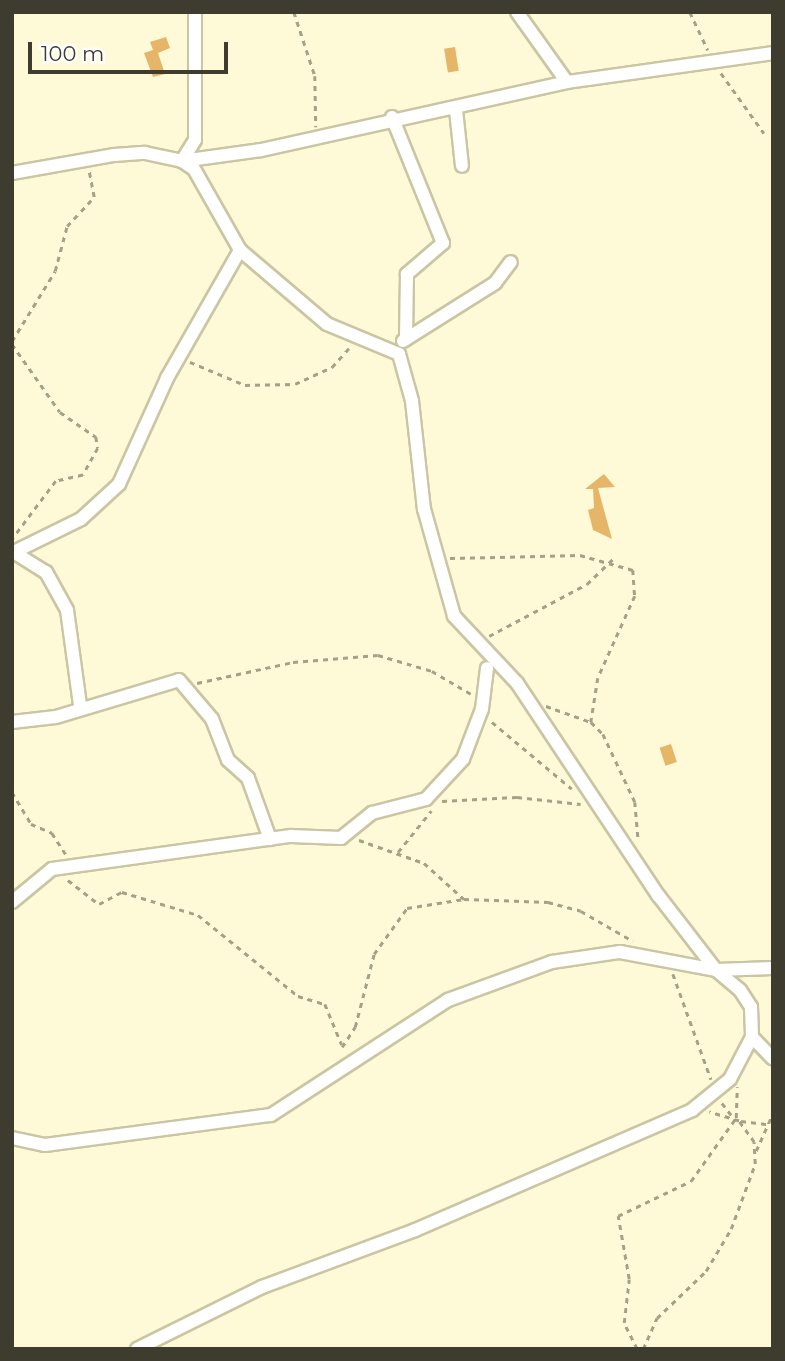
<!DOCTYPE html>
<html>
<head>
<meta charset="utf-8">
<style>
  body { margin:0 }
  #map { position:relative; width:785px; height:1361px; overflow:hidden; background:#fef9d6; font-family:Montserrat,sans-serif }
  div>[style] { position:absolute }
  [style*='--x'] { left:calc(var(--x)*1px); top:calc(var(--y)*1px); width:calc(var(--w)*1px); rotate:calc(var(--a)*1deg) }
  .building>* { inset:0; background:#e5b668; transform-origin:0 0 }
  .path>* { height:2.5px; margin-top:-1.25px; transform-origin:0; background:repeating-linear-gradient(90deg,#a5a188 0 5px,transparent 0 10px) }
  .roads { filter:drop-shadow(2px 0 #cac5a3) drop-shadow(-2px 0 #cac5a3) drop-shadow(0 2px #cac5a3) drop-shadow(0 -2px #cac5a3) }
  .street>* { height:12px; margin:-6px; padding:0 6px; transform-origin:6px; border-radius:6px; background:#fff }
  span { translate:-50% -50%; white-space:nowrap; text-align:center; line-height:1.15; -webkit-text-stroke:6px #fff; paint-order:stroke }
  .frame { position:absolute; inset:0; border:14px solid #3e3c2e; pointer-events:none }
  .scale { position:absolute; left:28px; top:42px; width:200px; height:32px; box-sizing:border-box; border:4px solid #3e3c2e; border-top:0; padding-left:9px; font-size:21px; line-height:24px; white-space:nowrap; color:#3e3c2e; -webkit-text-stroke:5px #fff; paint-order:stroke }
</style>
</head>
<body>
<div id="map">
  <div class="building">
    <i style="clip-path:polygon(166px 37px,170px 48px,158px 53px,165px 74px,153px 77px,144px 53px,153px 50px,150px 42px)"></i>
    <i style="left:455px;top:47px;width:24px;height:11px;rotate:81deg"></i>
    <i style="clip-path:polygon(604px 474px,615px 487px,598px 488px,612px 539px,593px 530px,588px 510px,594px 508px,593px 489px,585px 489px)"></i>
    <i style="left:671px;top:744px;width:19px;height:12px;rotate:72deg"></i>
  </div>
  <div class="path">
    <i style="--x:294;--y:12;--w:67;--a:71.8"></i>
    <i style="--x:315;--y:76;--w:51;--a:88.9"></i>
    <i style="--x:690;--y:12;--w:42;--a:64.7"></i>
    <i style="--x:721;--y:73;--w:74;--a:54.4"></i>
    <i style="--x:12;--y:341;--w:82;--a:-58.4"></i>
    <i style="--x:55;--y:271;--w:47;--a:-75.1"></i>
    <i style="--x:67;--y:226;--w:40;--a:-47"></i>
    <i style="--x:94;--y:197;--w:26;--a:-101"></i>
    <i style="--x:12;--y:344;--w:83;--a:54.8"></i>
    <i style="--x:60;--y:412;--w:44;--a:34.8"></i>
    <i style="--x:96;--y:437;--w:11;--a:80"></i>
    <i style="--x:98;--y:448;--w:31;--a:119"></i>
    <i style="--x:83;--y:475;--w:28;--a:167"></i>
    <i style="--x:56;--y:481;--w:71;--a:127"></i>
    <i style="--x:190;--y:362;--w:60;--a:22.7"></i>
    <i style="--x:245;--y:385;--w:50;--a:-1.1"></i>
    <i style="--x:295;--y:384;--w:41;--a:-24.7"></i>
    <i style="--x:332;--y:367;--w:25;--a:-48"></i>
    <i style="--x:450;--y:558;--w:130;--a:-1.3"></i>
    <i style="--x:580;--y:555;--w:55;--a:15.8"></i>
    <i style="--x:633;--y:570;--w:26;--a:86"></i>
    <i style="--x:635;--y:596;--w:90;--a:114.3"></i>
    <i style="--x:598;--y:678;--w:45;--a:99"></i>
    <i style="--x:489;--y:636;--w:111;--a:-28"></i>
    <i style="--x:587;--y:584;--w:36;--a:-44"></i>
    <i style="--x:197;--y:683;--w:98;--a:-12.3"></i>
    <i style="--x:293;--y:662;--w:85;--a:-4.7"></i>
    <i style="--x:378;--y:655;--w:56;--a:16.5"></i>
    <i style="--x:432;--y:671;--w:45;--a:30.5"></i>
    <i style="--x:546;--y:706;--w:48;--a:19.6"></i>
    <i style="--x:591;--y:722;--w:17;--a:45"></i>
    <i style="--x:603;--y:734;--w:75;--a:64.8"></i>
    <i style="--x:635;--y:802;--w:38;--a:85"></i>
    <i style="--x:492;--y:722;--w:104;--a:39.9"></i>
    <i style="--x:12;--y:792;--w:37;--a:59"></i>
    <i style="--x:31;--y:824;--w:23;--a:23"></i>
    <i style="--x:52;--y:833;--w:27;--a:57"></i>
    <i style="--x:442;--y:801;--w:75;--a:-3.1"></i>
    <i style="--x:517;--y:797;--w:64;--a:6.2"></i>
    <i style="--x:359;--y:840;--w:69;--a:19.5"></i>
    <i style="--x:424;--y:863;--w:54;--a:42"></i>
    <i style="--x:398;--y:852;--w:53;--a:-51.2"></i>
    <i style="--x:68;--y:880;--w:39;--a:38"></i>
    <i style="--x:99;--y:904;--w:26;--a:-28"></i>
    <i style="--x:122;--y:892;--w:79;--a:16.8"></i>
    <i style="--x:198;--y:915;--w:129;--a:39"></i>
    <i style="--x:298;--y:996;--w:28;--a:17"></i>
    <i style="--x:325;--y:1004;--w:44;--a:67.5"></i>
    <i style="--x:673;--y:974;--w:112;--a:70.1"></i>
    <i style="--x:342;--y:1047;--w:24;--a:-57"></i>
    <i style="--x:355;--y:1027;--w:75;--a:-75.4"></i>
    <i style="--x:374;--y:954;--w:57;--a:-54.3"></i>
    <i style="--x:407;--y:908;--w:58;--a:-9"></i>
    <i style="--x:464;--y:899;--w:84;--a:2"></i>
    <i style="--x:548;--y:902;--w:34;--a:15"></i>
    <i style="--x:581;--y:911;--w:60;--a:30"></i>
    <i style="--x:722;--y:1103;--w:16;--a:52"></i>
    <i style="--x:741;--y:1121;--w:32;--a:7"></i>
    <i style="--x:756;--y:1151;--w:42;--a:-65.9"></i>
    <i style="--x:637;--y:1349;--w:29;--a:-117"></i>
    <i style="--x:624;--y:1323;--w:44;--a:-83.5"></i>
    <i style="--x:629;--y:1279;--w:64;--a:-99.9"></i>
    <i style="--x:618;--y:1216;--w:81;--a:-25.6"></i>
    <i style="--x:691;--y:1181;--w:77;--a:-54.5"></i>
    <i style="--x:736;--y:1118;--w:31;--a:-88"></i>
    <i style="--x:643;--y:1349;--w:34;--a:-66"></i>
    <i style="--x:657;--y:1318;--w:68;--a:-43.8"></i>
    <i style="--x:706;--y:1271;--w:49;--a:-59.2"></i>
    <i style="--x:731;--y:1229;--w:69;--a:-69.7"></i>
    <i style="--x:755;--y:1164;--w:22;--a:-93"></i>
    <i style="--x:754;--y:1142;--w:26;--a:-126"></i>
    <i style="--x:739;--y:1121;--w:31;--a:-163"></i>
  </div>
  <div class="roads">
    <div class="street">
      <i style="--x:195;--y:12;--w:128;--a:90"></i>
      <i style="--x:195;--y:140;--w:25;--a:122"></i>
      <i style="--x:182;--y:161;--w:14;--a:34"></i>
      <i style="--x:194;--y:169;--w:93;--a:60.4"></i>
      <i style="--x:240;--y:250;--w:114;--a:40.4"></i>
      <i style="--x:327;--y:324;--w:78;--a:22.6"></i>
      <i style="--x:399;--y:354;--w:49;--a:74.5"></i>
      <i style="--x:412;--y:401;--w:109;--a:83.7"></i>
      <i style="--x:424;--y:509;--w:111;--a:74.3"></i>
      <i style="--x:454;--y:616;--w:92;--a:46.8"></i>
      <i style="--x:517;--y:683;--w:255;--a:56.4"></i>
      <i style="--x:658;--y:895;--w:95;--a:52.3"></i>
      <i style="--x:716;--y:970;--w:31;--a:40"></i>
      <i style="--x:740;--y:990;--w:20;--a:57"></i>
      <i style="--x:751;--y:1007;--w:30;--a:88"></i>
      <i style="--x:752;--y:1037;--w:30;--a:46"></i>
      <i style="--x:517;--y:12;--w:86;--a:54.5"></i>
      <i style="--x:450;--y:108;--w:6;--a:18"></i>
      <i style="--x:456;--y:110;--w:56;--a:83.9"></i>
      <i style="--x:392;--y:117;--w:136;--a:68"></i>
      <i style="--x:443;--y:243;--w:48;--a:139.3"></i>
      <i style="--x:407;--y:274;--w:65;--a:90.9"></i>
      <i style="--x:12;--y:173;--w:104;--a:-10"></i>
      <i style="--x:114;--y:155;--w:31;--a:-4"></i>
      <i style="--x:145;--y:153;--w:38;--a:12"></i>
      <i style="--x:182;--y:161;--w:80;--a:-7.9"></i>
      <i style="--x:261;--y:150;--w:313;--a:-12.5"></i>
      <i style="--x:567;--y:82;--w:208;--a:-8"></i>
      <i style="--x:403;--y:341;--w:109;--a:-32.2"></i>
      <i style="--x:495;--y:283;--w:26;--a:-53"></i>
      <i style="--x:12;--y:553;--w:77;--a:-26.2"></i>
      <i style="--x:81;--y:519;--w:52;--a:-42.6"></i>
      <i style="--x:119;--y:484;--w:116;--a:-65.6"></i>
      <i style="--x:167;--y:378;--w:147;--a:-60.3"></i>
      <i style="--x:15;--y:553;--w:36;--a:32"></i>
      <i style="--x:46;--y:572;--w:43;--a:61.1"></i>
      <i style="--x:67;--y:610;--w:96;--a:82.2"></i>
      <i style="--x:12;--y:722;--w:44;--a:-6.5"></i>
      <i style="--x:56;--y:717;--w:128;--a:-16.7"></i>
      <i style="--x:179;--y:680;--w:51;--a:49.8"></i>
      <i style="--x:212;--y:719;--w:44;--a:68.7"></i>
      <i style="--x:228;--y:760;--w:27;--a:42"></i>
      <i style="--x:248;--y:778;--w:65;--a:70.2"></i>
      <i style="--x:12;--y:902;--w:52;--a:-39.5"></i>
      <i style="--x:52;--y:869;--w:241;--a:-7.9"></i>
      <i style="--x:291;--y:836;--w:50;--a:2.3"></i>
      <i style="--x:341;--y:838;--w:40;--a:-39"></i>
      <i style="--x:372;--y:813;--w:56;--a:-14.5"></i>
      <i style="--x:426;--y:799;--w:54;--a:-47.2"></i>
      <i style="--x:463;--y:759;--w:53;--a:-69.2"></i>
      <i style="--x:482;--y:709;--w:41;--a:-83"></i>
      <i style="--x:12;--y:1138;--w:34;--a:12"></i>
      <i style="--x:45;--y:1145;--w:228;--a:-7.6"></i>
      <i style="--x:271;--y:1115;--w:211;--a:-33"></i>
      <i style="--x:448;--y:1000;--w:111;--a:-20.1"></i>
      <i style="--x:552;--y:962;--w:69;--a:-8.4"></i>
      <i style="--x:620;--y:952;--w:98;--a:10.6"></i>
      <i style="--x:716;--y:970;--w:57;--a:-2"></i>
      <i style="--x:137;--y:1349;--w:140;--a:-26.4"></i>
      <i style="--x:262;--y:1287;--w:163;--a:-20.4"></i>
      <i style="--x:415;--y:1230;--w:302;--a:-23.4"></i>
      <i style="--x:692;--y:1110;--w:49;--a:-39.2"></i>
      <i style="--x:730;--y:1079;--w:47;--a:-62.4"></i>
    </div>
  </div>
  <div class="frame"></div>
  <div class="scale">100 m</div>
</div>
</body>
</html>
